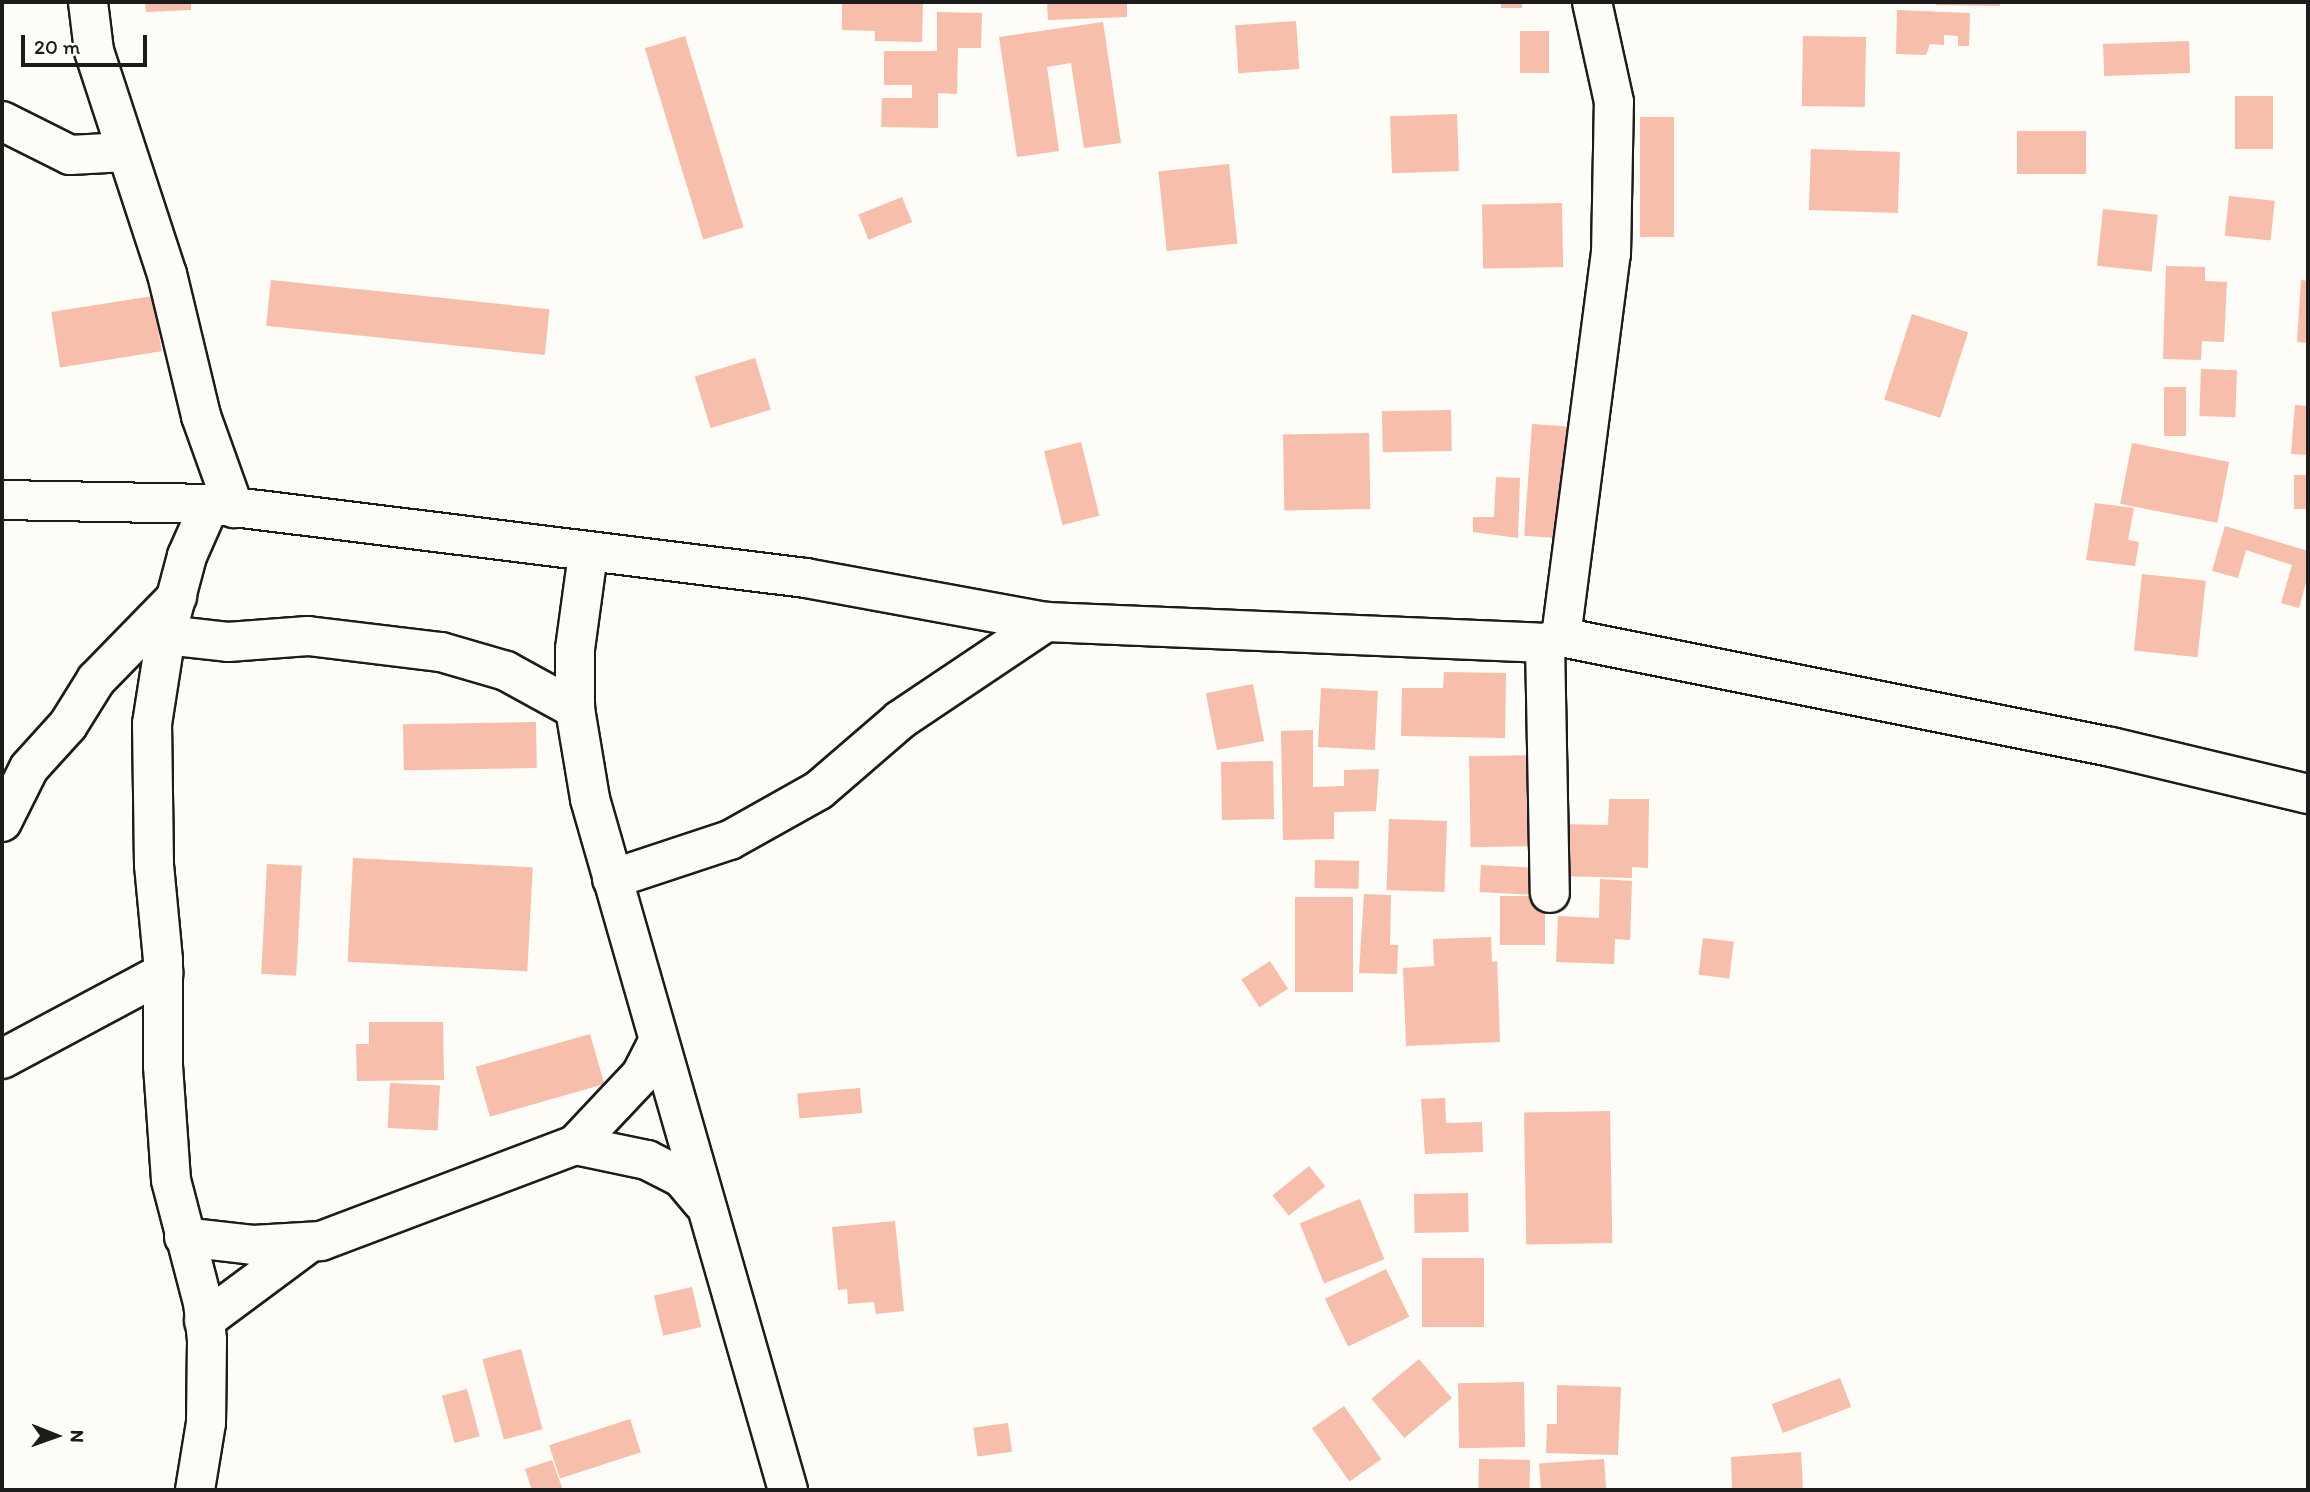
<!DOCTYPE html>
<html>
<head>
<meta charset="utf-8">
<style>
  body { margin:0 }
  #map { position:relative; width:2310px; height:1492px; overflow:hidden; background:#fdfcf7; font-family:Itim,sans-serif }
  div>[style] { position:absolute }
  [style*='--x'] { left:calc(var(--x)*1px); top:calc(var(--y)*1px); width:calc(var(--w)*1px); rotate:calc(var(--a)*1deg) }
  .building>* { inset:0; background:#f6beab; transform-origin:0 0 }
  .roads { filter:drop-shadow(2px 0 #1c1c1c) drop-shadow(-2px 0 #1c1c1c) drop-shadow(0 2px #1c1c1c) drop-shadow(0 -2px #1c1c1c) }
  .street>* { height:38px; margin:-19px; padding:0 19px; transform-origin:19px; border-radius:19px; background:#fdfcf7 }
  span { translate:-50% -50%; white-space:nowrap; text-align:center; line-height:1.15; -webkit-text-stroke:7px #fdfcf7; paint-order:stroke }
  .frame { position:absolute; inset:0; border:4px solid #1c1c1c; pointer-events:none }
  .north { position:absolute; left:21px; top:1401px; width:70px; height:70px; -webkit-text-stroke:5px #fdfcf7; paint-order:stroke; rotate:91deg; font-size:19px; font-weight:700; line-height:28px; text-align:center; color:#1c1c1c }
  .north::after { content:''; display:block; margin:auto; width:24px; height:32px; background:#1c1c1c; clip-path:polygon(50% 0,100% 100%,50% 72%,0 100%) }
  .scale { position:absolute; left:21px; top:35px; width:126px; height:32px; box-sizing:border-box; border:4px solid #1c1c1c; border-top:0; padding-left:9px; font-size:21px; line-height:24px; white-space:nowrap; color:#1c1c1c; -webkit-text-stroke:5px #fdfcf7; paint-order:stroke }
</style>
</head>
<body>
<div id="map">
  <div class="building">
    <i style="clip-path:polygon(145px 2px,191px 2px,191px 10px,146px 12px)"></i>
    <i style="clip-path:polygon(842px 2px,923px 2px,922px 42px,875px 41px,875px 31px,842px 30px)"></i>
    <i style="clip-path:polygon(1047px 2px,1127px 2px,1127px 17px,1048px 20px)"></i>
    <i style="left:1501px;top:2px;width:21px;height:6px"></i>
    <i style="clip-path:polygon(1936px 2px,2000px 2px,2000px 6px,1936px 5px)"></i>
    <i style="clip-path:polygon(1897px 10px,1970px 13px,1969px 46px,1958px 46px,1958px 36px,1944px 35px,1944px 45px,1930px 44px,1926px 55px,1896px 54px)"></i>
    <i style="clip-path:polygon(937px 12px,982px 13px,981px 48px,958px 48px,957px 94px,938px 93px,938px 128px,881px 127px,882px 98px,912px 98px,912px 85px,884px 85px,884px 51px,937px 51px)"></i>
    <i style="left:1296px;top:21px;width:48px;height:61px;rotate:86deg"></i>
    <i style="clip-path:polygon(1103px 22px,1121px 143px,1084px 148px,1071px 63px,1047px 67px,1059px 151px,1017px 157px,999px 37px)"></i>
    <i style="left:1520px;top:31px;width:29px;height:42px"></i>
    <i style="left:685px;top:36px;width:200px;height:42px;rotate:73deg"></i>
    <i style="left:1803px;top:36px;width:63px;height:70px;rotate:1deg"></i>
    <i style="left:2189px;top:41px;width:32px;height:86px;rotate:88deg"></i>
    <i style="left:2235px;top:96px;width:38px;height:53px"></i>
    <i style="left:1457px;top:114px;width:57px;height:67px;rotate:88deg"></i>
    <i style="left:1640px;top:117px;width:34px;height:120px"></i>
    <i style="left:2017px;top:131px;width:69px;height:43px"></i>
    <i style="left:1811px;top:149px;width:89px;height:61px;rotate:2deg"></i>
    <i style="left:1229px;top:164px;width:80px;height:71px;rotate:84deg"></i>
    <i style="left:2229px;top:196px;width:46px;height:40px;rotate:6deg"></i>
    <i style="left:902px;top:197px;width:27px;height:47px;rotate:68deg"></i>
    <i style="left:1562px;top:203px;width:64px;height:80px;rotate:89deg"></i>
    <i style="left:2103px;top:209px;width:55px;height:57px;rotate:6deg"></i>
    <i style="clip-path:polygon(2166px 266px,2205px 267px,2205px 281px,2227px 282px,2224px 342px,2202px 341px,2201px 360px,2163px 359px)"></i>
    <i style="left:271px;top:280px;width:280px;height:46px;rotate:6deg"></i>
    <i style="clip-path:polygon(2301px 280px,2308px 281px,2308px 343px,2297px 342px)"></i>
    <i style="left:153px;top:296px;width:56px;height:103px;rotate:81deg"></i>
    <i style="left:1912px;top:314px;width:59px;height:90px;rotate:18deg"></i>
    <i style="left:755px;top:358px;width:54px;height:63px;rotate:73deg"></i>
    <i style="left:2201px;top:369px;width:36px;height:47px;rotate:2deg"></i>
    <i style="left:2164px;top:387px;width:22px;height:49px"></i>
    <i style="clip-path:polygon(2295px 405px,2308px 406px,2308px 455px,2291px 454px)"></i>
    <i style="left:1451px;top:410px;width:41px;height:69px;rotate:89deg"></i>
    <i style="left:1532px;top:424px;width:46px;height:112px;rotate:4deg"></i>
    <i style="left:1369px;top:433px;width:76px;height:86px;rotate:89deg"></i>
    <i style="left:1081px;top:442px;width:76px;height:38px;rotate:76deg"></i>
    <i style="left:2132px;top:443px;width:99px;height:62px;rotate:11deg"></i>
    <i style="left:2294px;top:475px;width:14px;height:34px"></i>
    <i style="clip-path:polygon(1496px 477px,1520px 478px,1518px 538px,1473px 532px,1473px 517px,1494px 517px)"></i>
    <i style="clip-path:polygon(2095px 503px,2134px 508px,2128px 540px,2139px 542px,2135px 566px,2086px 560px)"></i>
    <i style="clip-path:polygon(2225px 526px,2308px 551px,2308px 575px,2299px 608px,2281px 603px,2292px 565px,2246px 550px,2238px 578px,2212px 571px)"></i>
    <i style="left:2142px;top:574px;width:64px;height:77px;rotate:6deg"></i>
    <i style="clip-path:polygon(1444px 672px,1506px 673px,1505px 738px,1401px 736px,1402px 688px,1443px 688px)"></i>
    <i style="left:1253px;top:684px;width:58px;height:48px;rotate:79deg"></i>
    <i style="left:1321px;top:688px;width:57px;height:59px;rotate:3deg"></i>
    <i style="left:536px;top:722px;width:46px;height:133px;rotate:89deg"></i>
    <i style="clip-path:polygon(1313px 730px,1313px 787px,1344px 786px,1344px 770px,1379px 769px,1376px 811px,1334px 812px,1334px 839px,1283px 840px,1281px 731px)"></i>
    <i style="left:1537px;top:755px;width:91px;height:68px;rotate:89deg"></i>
    <i style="left:1273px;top:761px;width:58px;height:52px;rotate:89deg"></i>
    <i style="clip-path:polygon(1609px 799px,1649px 799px,1648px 868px,1632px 867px,1632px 878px,1559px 876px,1560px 824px,1608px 825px)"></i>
    <i style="left:1389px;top:819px;width:58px;height:71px;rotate:2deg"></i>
    <i style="left:353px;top:858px;width:180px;height:104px;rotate:3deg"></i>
    <i style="left:1315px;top:860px;width:44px;height:28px;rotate:1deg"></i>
    <i style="left:267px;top:864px;width:35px;height:110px;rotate:3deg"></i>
    <i style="left:1481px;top:865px;width:54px;height:27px;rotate:3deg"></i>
    <i style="clip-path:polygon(1600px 879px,1632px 881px,1630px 940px,1615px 939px,1614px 964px,1556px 962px,1558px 916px,1599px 918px)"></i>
    <i style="clip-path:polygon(1364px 894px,1391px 895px,1390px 945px,1398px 945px,1397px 974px,1359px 973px)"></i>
    <i style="left:1500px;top:896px;width:45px;height:49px"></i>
    <i style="left:1295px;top:897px;width:58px;height:95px"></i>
    <i style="clip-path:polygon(1491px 937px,1492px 962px,1497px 961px,1500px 1042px,1406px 1046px,1403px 968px,1434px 966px,1433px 939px)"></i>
    <i style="left:1703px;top:938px;width:31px;height:37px;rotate:7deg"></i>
    <i style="left:1270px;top:961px;width:33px;height:34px;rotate:57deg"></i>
    <i style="clip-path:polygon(369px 1022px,443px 1022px,444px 1080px,357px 1081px,356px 1044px,369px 1044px)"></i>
    <i style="left:590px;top:1034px;width:52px;height:119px;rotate:74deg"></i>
    <i style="left:390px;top:1083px;width:50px;height:45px;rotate:3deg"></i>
    <i style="left:860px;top:1088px;width:25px;height:63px;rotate:85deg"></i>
    <i style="clip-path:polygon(1445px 1098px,1446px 1123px,1482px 1122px,1483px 1152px,1425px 1154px,1421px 1099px)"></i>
    <i style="left:1610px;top:1111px;width:132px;height:86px;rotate:89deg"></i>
    <i style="left:1309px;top:1166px;width:26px;height:47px;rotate:51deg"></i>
    <i style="left:1468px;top:1193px;width:39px;height:54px;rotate:89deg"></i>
    <i style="left:1360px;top:1199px;width:65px;height:65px;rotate:68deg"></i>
    <i style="clip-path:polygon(895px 1221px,904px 1311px,876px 1314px,874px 1302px,848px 1304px,847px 1289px,838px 1290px,832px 1227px)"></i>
    <i style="left:1422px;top:1258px;width:62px;height:69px"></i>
    <i style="left:1386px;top:1269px;width:53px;height:68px;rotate:64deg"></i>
    <i style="left:692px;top:1287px;width:41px;height:39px;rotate:77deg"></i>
    <i style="left:521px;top:1349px;width:83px;height:40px;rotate:75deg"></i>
    <i style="left:1419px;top:1359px;width:51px;height:62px;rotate:50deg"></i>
    <i style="left:1840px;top:1378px;width:31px;height:73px;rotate:69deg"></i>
    <i style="left:1524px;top:1382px;width:65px;height:66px;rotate:89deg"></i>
    <i style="clip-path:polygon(1557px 1385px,1621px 1387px,1618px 1455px,1546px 1453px,1547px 1424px,1557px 1424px)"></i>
    <i style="left:467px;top:1389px;width:49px;height:26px;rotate:75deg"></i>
    <i style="left:1344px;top:1406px;width:65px;height:39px;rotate:55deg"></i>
    <i style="left:630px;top:1419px;width:35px;height:85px;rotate:72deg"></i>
    <i style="left:1008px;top:1423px;width:29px;height:35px;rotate:82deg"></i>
    <i style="clip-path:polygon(1801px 1452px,1803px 1490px,1732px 1490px,1731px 1457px)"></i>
    <i style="left:1479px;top:1459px;width:51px;height:31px;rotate:1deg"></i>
    <i style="left:1604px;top:1459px;width:31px;height:65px;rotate:86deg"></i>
    <i style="clip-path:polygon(552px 1460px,563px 1490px,532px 1490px,525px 1469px)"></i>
  </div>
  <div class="roads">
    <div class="street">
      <i style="--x:88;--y:2;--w:49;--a:83"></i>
      <i style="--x:94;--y:51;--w:235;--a:71.9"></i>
      <i style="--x:167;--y:274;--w:146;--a:76.5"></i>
      <i style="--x:201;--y:416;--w:98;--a:70.3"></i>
      <i style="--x:2;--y:121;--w:76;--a:26.6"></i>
      <i style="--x:70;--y:155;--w:56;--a:-3.1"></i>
      <i style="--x:2;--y:500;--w:208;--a:1.1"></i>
      <i style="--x:210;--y:504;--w:601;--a:7.08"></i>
      <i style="--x:806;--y:578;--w:244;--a:10.4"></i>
      <i style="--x:1046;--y:622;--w:499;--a:2.4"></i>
      <i style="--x:1545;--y:643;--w:17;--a:-21"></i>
      <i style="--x:1561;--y:637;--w:561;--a:11.31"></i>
      <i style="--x:2111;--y:747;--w:203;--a:13.4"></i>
      <i style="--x:588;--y:554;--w:96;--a:97.8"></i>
      <i style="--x:575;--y:649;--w:60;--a:90"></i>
      <i style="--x:575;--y:709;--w:91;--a:80.5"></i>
      <i style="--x:590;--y:799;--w:719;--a:74.01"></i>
      <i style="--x:166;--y:635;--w:62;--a:6.4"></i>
      <i style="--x:228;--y:642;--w:80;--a:-4.3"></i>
      <i style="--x:308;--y:636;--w:134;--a:6.9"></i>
      <i style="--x:441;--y:652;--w:68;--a:16.3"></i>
      <i style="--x:506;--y:671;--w:79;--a:28.8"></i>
      <i style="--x:1561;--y:637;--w:386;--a:-82.6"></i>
      <i style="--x:1611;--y:254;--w:152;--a:-88.9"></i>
      <i style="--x:1614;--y:102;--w:102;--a:-102.4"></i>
      <i style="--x:1545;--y:643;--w:250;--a:88.9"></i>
      <i style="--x:2;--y:822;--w:60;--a:-63.4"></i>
      <i style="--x:29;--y:768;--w:58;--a:-47.8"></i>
      <i style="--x:68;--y:725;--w:53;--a:-58.1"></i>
      <i style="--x:96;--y:680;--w:116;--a:-45.7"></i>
      <i style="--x:612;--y:879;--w:124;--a:-18.3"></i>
      <i style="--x:730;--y:840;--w:102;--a:-29.3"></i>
      <i style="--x:819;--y:790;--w:107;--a:-40.8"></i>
      <i style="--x:900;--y:720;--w:176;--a:-33.9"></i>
      <i style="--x:2;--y:1059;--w:183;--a:-28.1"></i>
      <i style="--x:575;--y:1145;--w:74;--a:11.8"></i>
      <i style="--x:647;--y:1160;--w:38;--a:27"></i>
      <i style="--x:681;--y:1177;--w:34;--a:50"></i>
      <i style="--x:184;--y:1237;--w:69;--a:6.6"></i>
      <i style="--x:253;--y:1245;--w:68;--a:-3.4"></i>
      <i style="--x:321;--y:1241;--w:272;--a:-20.7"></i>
      <i style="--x:575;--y:1145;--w:96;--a:-46.7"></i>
      <i style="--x:641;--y:1075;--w:38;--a:-63"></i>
      <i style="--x:204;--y:1321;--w:131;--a:-36.6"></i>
      <i style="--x:195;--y:1490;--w:68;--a:-80.7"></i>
      <i style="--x:206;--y:1423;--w:83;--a:-89.3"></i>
      <i style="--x:207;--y:1340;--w:37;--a:-96"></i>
      <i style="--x:203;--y:1303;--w:127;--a:-104.6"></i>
      <i style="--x:171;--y:1180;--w:114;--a:-94"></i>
      <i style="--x:163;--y:1066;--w:106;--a:-90"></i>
      <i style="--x:163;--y:960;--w:95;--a:-95.4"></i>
      <i style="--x:154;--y:865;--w:141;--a:-90.8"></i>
      <i style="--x:152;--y:724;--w:90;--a:-81.1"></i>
      <i style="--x:166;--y:635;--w:82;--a:-75.1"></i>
      <i style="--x:187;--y:556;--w:57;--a:-66.1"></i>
    </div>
  </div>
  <div class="frame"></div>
  <div class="north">N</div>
  <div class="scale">20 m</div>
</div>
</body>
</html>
